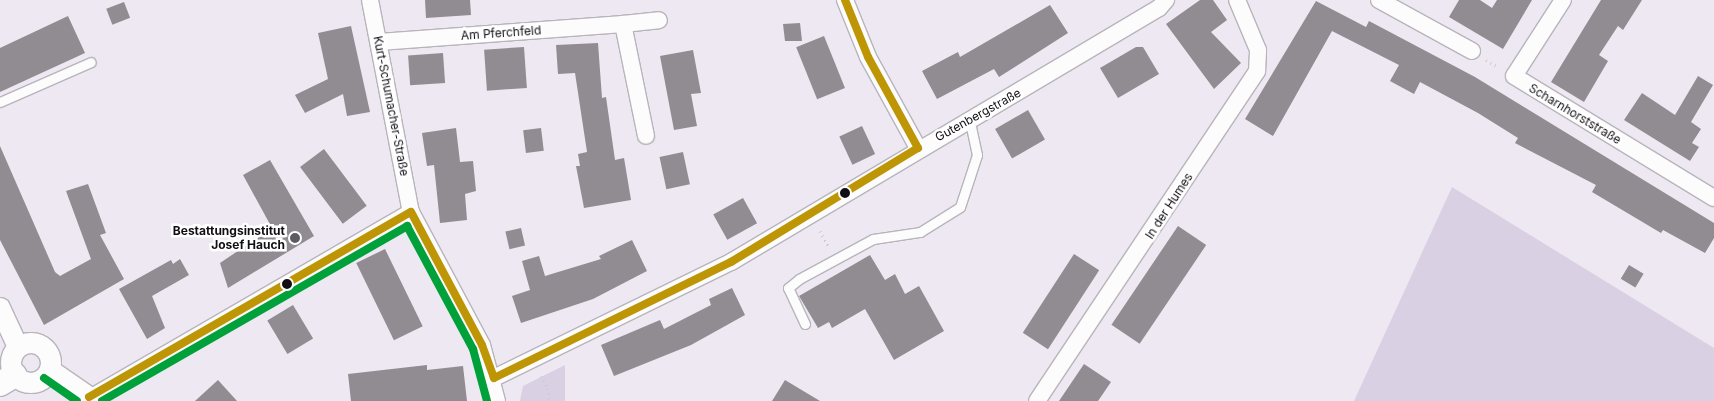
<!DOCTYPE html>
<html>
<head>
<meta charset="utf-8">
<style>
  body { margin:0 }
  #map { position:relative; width:1714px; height:401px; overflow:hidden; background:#ede8f1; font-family:Inter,sans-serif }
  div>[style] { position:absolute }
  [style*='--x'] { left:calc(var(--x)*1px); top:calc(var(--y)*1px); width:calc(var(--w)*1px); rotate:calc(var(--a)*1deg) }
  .green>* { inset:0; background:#dad0e4 }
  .building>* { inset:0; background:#908c92; transform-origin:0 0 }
  .path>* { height:3px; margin-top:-1.5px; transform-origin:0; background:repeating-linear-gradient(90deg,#cbcacd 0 1px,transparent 0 5px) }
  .roads { filter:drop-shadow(1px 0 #b8b4bb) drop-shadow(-1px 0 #b8b4bb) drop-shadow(0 1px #b8b4bb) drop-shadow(0 -1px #b8b4bb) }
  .service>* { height:9px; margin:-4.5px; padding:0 4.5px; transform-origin:4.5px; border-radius:4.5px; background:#fcfcfd }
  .minor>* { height:16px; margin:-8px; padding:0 8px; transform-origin:8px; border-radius:8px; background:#fcfcfd }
  .tertiary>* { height:20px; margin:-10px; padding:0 10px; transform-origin:10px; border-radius:10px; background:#fcfcfd }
  .tertiary>.ring { margin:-10px; padding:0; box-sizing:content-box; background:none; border:20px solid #fcfcfd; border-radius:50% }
  .secondary>* { height:24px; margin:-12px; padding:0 12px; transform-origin:12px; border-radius:12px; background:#fcfcfd }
  .bus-1>* { height:8px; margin:-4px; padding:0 4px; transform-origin:4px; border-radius:4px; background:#be9505 }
  .bus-2>* { height:8px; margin:-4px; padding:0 4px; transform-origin:4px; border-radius:4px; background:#00a13a }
  .dots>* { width:14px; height:14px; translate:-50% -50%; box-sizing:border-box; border:2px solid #fff; border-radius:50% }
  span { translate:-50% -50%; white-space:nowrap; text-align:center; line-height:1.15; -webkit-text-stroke:5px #fff; paint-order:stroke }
  .street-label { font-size:12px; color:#110e14 }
  .poi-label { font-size:12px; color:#110e14; font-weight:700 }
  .right { translate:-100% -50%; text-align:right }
</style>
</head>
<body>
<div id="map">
  <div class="green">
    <i style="clip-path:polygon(1452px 187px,1714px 348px,1714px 401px,1354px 401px)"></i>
    <i style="clip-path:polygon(565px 365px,565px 401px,520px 401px,523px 386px)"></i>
  </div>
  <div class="building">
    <i style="clip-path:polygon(425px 0,470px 0,471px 15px,426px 18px)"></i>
    <i style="clip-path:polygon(1200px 0,1213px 0,1227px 20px,1211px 32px,1241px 63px,1214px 89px,1166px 24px)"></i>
    <i style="clip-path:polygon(1459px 0,1480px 0,1492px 8px,1497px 0,1532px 0,1503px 49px,1449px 17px)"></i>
    <i style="clip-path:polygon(1601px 0,1642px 0,1623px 30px,1618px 26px,1599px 55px,1608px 61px,1584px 102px,1551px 82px)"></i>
    <i style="clip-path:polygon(1316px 1px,1366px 27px,1369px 21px,1475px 77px,1714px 223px,1714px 238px,1705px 253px,1663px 230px,1661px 233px,1592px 192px,1596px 185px,1515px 143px,1518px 138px,1478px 113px,1420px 82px,1414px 94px,1390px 81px,1399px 65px,1332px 31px,1273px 136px,1245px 119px)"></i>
    <i style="left:124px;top:2px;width:17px;height:19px;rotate:69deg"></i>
    <i style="clip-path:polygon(1050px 5px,1068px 33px,999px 77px,994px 69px,937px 99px,922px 71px,958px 52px,960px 57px)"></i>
    <i style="clip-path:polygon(68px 16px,85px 53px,0 92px,0 48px)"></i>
    <i style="clip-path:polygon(800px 23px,802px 41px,785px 41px,783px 24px)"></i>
    <i style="clip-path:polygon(351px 26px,370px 112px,347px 116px,343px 94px,305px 113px,295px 95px,328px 79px,318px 33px)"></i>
    <i style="left:824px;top:36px;width:56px;height:30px;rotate:68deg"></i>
    <i style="clip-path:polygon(598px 43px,602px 98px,606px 97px,615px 160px,624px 158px,631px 200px,584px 208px,576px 166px,580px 166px,578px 154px,587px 152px,575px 73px,558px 74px,556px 45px)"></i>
    <i style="left:524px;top:47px;width:41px;height:40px;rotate:86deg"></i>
    <i style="clip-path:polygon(1136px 47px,1143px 47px,1159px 74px,1118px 98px,1100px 68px)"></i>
    <i style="clip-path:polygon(693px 50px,701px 93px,691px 94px,697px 126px,674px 130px,660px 56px)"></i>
    <i style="left:443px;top:53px;width:30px;height:35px;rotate:86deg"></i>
    <i style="clip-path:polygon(1698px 76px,1713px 85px,1691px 122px,1701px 129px,1692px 143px,1699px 147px,1690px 161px,1624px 120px,1642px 93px,1675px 115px)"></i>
    <i style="left:1028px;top:110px;width:34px;height:38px;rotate:60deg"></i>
    <i style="left:862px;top:126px;width:31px;height:25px;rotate:65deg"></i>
    <i style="clip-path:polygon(456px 128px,460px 162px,473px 161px,476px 191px,465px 194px,467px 220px,440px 223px,434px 165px,427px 166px,422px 133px)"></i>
    <i style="left:541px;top:128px;width:23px;height:18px;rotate:83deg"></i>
    <i style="clip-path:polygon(0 146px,55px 272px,60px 276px,91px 259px,66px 191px,88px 184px,106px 233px,100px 235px,124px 279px,44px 325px,0 240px)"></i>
    <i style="left:324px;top:149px;width:71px;height:30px;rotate:53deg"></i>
    <i style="left:683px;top:152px;width:33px;height:24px;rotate:78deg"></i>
    <i style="clip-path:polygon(270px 160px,314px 236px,228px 288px,220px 263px,272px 228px,243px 175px)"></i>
    <i style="left:743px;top:198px;width:29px;height:34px;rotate:61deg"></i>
    <i style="left:1178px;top:226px;width:34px;height:119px;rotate:34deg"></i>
    <i style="left:521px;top:228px;width:18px;height:16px;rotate:77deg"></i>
    <i style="clip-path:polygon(632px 240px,647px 271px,593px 299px,521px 323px,512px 296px,530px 290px,522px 261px,539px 256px,545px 276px,601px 259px,599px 256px)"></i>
    <i style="left:385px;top:249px;width:86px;height:32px;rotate:64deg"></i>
    <i style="left:1074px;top:254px;width:30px;height:94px;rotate:33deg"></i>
    <i style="clip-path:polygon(870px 255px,885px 280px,895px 274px,905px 294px,919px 286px,944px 331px,894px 360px,865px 309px,832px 328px,829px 322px,818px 328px,799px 296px)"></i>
    <i style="clip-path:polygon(180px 259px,189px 275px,152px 296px,165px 328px,147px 339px,119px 289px,171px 260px,173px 264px)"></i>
    <i style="left:1629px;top:265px;width:17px;height:16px;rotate:31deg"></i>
    <i style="clip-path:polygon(732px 288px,745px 315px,691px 345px,614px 376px,601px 345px,660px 320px,664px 329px,711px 305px,709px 299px)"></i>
    <i style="left:293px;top:305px;width:39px;height:30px;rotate:59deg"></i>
    <i style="clip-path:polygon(1084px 364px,1111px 382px,1098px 401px,1059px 401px)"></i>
    <i style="clip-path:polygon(427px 365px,427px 370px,463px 366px,467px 401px,351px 401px,348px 374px)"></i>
    <i style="clip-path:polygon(218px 380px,237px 401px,195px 401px)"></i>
    <i style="clip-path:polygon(785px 380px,820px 401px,772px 401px)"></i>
  </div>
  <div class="path">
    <i style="--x:1486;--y:60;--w:14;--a:30"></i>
    <i style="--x:820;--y:231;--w:18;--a:61"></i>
    <i style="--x:541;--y:376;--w:14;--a:60"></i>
    <i style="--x:548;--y:388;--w:13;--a:86"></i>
  </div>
  <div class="roads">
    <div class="service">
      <i style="--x:0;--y:102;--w:99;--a:-23.7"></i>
      <i style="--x:805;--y:324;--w:40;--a:-115"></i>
      <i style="--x:788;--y:288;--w:14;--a:-39"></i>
      <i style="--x:799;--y:279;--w:84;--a:-28.4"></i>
      <i style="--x:873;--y:239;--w:48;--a:-8.5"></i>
      <i style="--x:920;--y:232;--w:47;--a:-32"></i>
      <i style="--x:960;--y:207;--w:55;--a:-71.9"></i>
      <i style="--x:977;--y:155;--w:35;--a:-102"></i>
    </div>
    <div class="minor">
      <i style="--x:370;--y:0;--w:216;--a:79.1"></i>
      <i style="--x:845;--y:0;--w:61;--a:68"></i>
      <i style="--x:868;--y:57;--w:104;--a:61.2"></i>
      <i style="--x:1379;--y:0;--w:106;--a:28.7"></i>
      <i style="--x:1563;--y:0;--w:90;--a:122.8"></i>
      <i style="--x:1514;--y:76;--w:234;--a:31.4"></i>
      <i style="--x:623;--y:24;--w:36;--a:-6"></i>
      <i style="--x:379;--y:42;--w:245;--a:-4.2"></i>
      <i style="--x:623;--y:24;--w:114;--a:78.4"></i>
      <i style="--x:494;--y:378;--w:264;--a:-26.1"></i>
      <i style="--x:731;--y:262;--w:498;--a:-30.7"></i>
      <i style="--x:1159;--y:8;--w:11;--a:-49"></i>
      <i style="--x:85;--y:401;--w:377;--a:-30.1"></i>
      <i style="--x:411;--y:212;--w:151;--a:61.9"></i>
      <i style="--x:482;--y:345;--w:58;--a:75"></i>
      <i style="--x:1037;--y:401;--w:397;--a:-56.3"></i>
      <i style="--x:1257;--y:71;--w:21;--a:-87"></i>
      <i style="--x:1258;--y:50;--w:54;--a:-112.8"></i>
    </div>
    <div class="tertiary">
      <i style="--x:0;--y:308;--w:43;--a:65.2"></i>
      <i class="ring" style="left:11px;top:343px;width:20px;height:20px"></i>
      <i style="--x:50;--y:370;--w:55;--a:34.6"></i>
    </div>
    <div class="secondary">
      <i style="--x:0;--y:384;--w:17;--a:-31"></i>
    </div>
  </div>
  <div class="bus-1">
    <i style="--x:845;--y:0;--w:61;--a:68"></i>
    <i style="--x:868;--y:57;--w:104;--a:61.2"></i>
    <i style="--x:494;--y:378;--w:264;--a:-26.1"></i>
    <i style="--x:731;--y:262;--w:219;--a:-31.4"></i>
    <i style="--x:89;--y:397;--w:371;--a:-29.9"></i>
    <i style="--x:411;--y:212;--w:151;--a:61.9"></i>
    <i style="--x:482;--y:345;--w:35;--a:70"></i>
  </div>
  <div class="bus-2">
    <i style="--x:44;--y:378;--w:40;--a:34.9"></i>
    <i style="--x:102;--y:401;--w:352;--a:-29.8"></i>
    <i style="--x:407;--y:226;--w:140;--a:61.8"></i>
    <i style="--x:473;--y:349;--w:54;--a:74.9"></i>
  </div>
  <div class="dots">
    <i style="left:845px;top:193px;background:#110e14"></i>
    <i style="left:295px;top:238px;background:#5e5a61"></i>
    <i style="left:287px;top:284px;background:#110e14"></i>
  </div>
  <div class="street-label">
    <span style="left:501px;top:33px;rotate:-4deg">Am Pferchfeld</span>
    <span style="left:391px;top:106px;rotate:79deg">Kurt-Schumacher-Straße</span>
    <span style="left:1575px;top:114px;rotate:31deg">Scharnhorststraße</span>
    <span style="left:978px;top:115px;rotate:-29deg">Gutenbergstraße</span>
    <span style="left:1169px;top:206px;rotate:-57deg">In der Humes</span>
  </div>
  <div class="poi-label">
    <span class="right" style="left:285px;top:238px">Bestattungsinstitut<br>Josef Hauch</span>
  </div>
</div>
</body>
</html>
